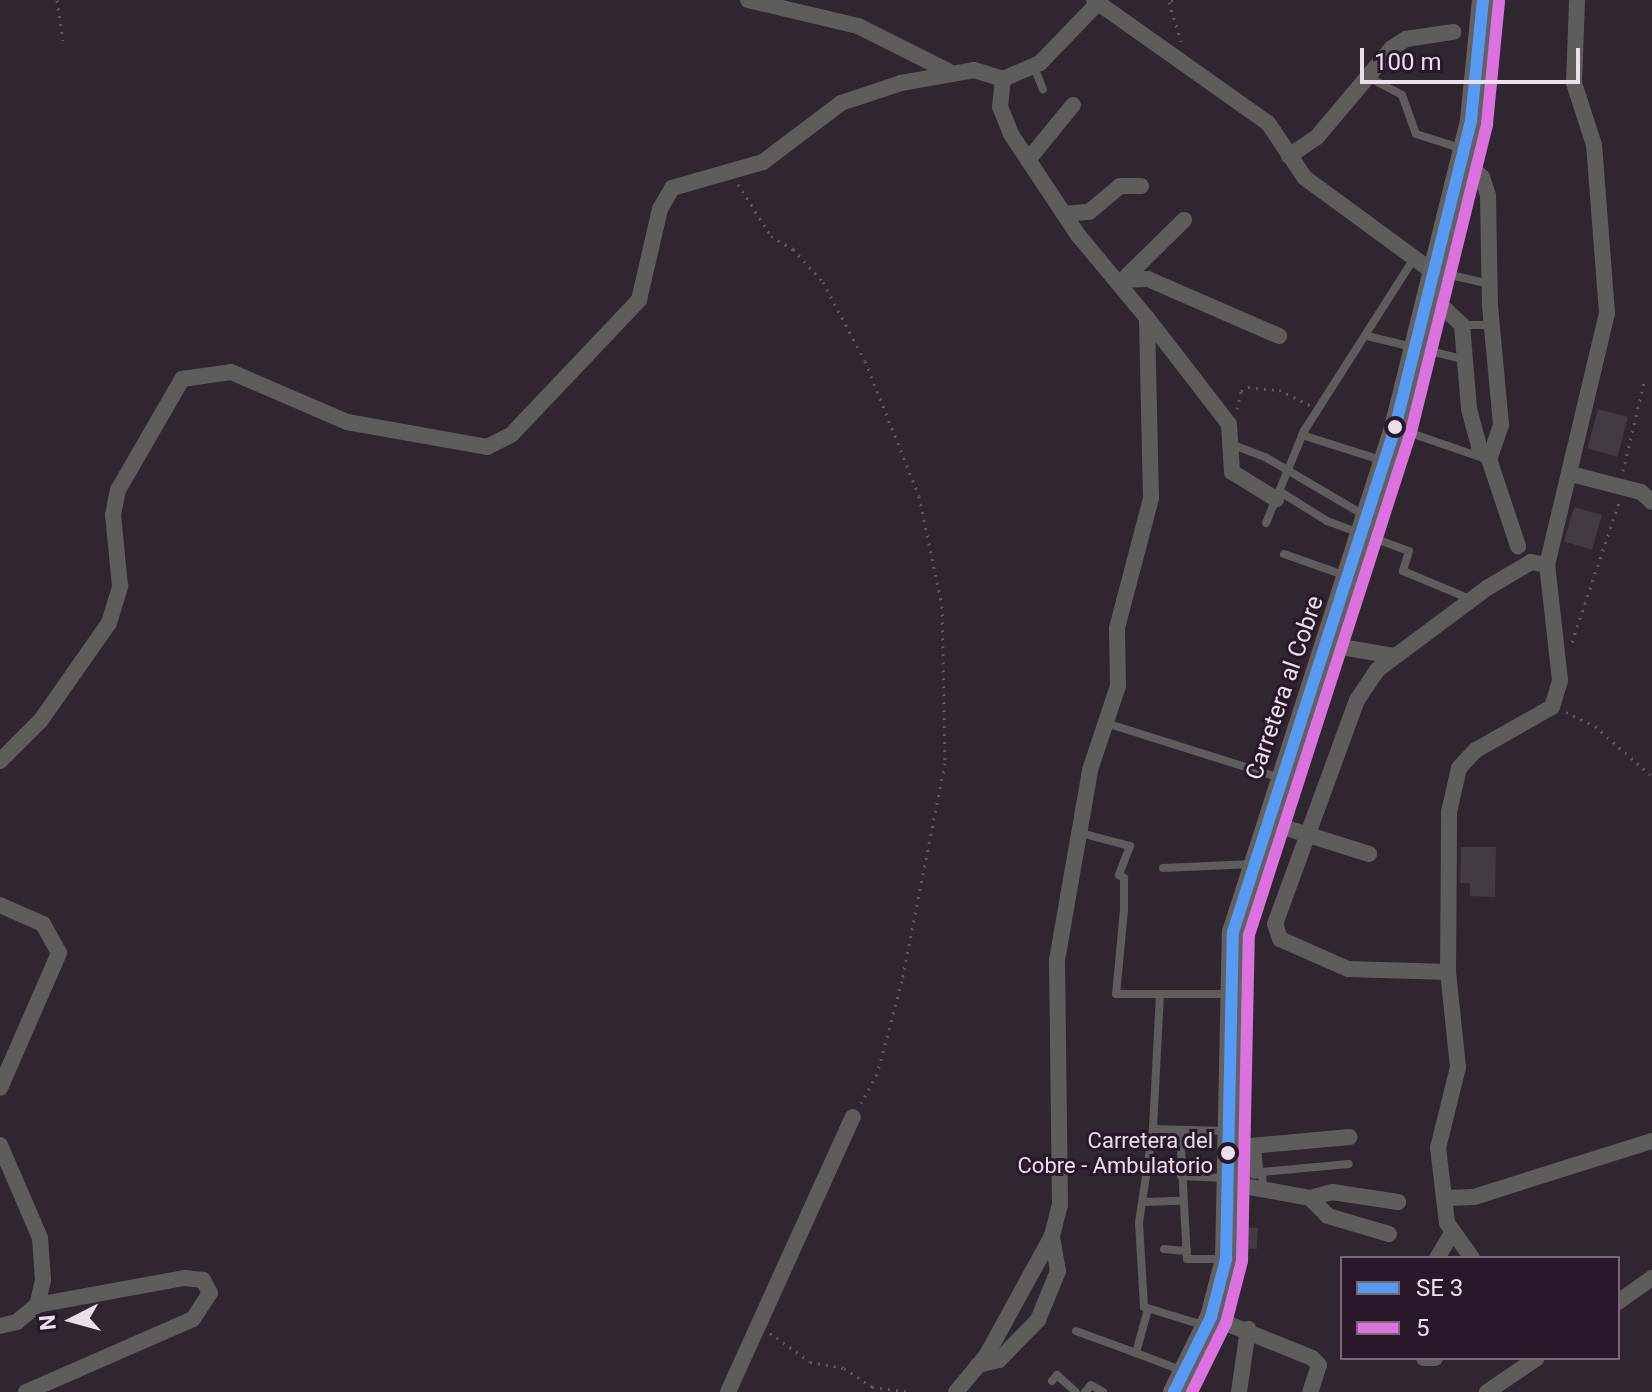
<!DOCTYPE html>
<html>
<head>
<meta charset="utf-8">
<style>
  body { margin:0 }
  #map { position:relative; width:1652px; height:1392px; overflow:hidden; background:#2f262f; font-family:Roboto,sans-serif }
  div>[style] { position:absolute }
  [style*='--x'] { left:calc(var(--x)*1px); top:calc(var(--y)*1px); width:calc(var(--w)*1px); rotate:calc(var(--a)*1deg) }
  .building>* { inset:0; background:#433b43; transform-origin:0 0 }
  .path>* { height:3px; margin-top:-1.5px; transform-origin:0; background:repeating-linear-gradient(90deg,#5c595a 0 2px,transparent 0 8px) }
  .lane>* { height:8px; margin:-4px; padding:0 4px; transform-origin:4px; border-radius:4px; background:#5f5d5c }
  .street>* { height:16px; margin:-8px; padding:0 8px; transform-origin:8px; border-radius:8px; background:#5f5d5c }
  .secondary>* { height:22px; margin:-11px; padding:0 11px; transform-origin:11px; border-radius:11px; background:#62615f }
  .bus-1>* { height:12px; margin:-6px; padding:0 6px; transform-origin:6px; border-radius:6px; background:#579af3 }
  .bus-2>* { height:12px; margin:-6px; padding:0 6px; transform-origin:6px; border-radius:6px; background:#dc72e0 }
  .dots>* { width:22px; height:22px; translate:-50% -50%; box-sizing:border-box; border:4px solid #291829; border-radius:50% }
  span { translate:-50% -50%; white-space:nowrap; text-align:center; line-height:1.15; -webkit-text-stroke:6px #291829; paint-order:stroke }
  .bus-label { font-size:22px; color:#ebdfea }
  .right { translate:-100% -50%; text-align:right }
  .street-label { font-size:24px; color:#ebdfea }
  .legend { position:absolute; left:1340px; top:1256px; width:280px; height:104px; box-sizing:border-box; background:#291829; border:2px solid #776876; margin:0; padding:10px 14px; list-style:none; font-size:24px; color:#ebdfea }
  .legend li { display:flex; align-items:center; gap:16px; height:40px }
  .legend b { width:40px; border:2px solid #776876 }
  .north { position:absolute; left:32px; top:1280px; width:80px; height:80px; -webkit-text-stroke:6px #291829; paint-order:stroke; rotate:264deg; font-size:22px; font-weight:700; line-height:32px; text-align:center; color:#ebdfea }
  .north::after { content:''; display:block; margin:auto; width:28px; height:36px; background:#ebdfea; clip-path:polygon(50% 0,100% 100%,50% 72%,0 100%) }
  .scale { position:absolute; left:1360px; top:48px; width:220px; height:36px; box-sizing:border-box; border:4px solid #ebdfea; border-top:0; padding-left:10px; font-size:24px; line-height:28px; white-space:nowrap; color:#ebdfea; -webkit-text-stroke:6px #291829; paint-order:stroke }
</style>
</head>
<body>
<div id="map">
  <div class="building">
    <i style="left:1598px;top:409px;width:31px;height:41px;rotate:15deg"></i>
    <i style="left:1574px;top:507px;width:29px;height:36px;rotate:16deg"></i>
    <i style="clip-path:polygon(1461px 847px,1496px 847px,1495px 897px,1470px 896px,1470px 883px,1460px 883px)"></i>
    <i style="left:1237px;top:1227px;width:21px;height:21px;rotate:3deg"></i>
  </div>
  <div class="path">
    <i style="--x:57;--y:0;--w:41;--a:81.7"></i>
    <i style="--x:1173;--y:0;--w:4;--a:153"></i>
    <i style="--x:1169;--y:2;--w:41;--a:72.9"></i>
    <i style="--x:738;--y:184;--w:62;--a:57.6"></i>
    <i style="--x:771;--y:236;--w:26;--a:31"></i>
    <i style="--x:793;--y:249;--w:45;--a:47.7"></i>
    <i style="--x:823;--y:282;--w:89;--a:62"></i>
    <i style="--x:865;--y:361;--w:145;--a:68.2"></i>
    <i style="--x:919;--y:496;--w:112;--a:78.2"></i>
    <i style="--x:942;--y:606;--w:157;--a:88.9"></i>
    <i style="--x:945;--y:763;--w:222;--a:101.2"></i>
    <i style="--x:902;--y:981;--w:96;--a:105"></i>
    <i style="--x:877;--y:1074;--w:33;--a:119"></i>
    <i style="--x:1237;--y:409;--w:18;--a:-77"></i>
    <i style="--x:1241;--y:391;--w:8;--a:-30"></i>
    <i style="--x:1248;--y:387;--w:31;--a:6"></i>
    <i style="--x:1279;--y:390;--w:34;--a:26"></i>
    <i style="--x:1623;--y:471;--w:96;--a:-76.7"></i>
    <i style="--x:1572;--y:642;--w:148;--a:-71.4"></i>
    <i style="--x:1566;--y:712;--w:32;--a:26"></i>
    <i style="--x:1595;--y:726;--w:76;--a:41.3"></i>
    <i style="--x:770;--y:1333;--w:49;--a:35.9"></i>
    <i style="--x:810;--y:1362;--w:35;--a:10"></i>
    <i style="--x:844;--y:1368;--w:34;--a:34"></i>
    <i style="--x:872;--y:1387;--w:38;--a:7"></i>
  </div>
  <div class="lane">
    <i style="--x:1034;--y:67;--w:24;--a:68"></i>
    <i style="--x:1372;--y:79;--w:34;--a:28"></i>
    <i style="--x:1402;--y:95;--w:41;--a:70.3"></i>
    <i style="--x:1416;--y:134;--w:49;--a:17.7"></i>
    <i style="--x:1437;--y:272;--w:54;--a:12.8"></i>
    <i style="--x:1462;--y:325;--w:32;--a:0"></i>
    <i style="--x:1367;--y:336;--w:103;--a:13.5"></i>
    <i style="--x:1396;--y:428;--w:92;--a:19"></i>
    <i style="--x:1302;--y:435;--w:83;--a:17.6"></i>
    <i style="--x:1231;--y:444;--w:36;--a:21"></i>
    <i style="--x:1265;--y:457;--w:115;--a:30.4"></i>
    <i style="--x:1279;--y:491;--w:57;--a:32"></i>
    <i style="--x:1327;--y:521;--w:87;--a:20.1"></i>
    <i style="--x:1409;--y:551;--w:21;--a:107"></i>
    <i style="--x:1403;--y:571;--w:73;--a:22.7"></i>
    <i style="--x:1266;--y:523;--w:100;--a:-67.6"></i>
    <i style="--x:1304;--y:431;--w:203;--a:-57.5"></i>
    <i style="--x:1284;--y:554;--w:64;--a:19.3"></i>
    <i style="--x:1106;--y:723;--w:182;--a:17.5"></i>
    <i style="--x:1077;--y:832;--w:55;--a:14.8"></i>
    <i style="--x:1130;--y:846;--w:31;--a:111"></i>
    <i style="--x:1119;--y:875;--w:6;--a:31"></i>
    <i style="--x:1124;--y:878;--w:32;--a:90"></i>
    <i style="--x:1124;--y:910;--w:84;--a:95.4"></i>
    <i style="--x:1116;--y:994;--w:112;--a:0"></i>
    <i style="--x:1163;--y:868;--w:91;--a:-2.5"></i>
    <i style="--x:1160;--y:994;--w:135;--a:93"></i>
    <i style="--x:1153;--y:1129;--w:95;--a:98.5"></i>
    <i style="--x:1139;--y:1223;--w:84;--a:86.6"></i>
    <i style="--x:1144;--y:1307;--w:62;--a:17"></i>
    <i style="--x:1153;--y:1129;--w:74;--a:1.5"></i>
    <i style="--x:1180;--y:1130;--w:129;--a:86.9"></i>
    <i style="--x:1187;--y:1259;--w:38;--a:0"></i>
    <i style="--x:1181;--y:1176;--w:43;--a:2.7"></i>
    <i style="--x:1263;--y:1190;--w:18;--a:-93"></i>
    <i style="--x:1262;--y:1172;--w:87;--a:-5.3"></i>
    <i style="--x:1143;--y:1202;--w:38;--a:-2"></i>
    <i style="--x:1164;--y:1249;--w:23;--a:5"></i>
    <i style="--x:1148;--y:1309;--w:46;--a:105.3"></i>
    <i style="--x:1136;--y:1353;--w:48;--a:20.7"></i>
    <i style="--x:1076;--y:1331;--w:64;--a:20.1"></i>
    <i style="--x:1052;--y:1381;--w:8;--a:-50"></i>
    <i style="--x:1057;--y:1375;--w:25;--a:42"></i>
    <i style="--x:1085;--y:1392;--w:9;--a:-49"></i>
    <i style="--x:1091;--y:1385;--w:14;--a:30"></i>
  </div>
  <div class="street">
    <i style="--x:748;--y:0;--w:113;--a:13.3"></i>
    <i style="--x:858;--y:26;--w:101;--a:26.6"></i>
    <i style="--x:1094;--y:0;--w:213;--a:35.3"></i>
    <i style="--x:1268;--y:123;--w:66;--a:56.1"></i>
    <i style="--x:1305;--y:178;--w:157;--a:36.2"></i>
    <i style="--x:1289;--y:156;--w:34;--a:-34"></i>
    <i style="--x:1317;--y:137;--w:116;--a:-49.9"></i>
    <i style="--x:1392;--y:48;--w:17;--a:-33"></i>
    <i style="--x:1406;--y:39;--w:48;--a:-8.5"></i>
    <i style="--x:1462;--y:158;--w:28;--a:44"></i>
    <i style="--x:1482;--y:177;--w:20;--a:72"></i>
    <i style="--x:1488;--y:196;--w:110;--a:89"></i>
    <i style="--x:1490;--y:306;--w:120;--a:84.7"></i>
    <i style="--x:1501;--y:425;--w:36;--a:109"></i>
    <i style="--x:1489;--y:459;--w:92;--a:71.6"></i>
    <i style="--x:1028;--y:160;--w:71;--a:-50.7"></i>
    <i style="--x:1064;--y:214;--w:25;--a:-5"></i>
    <i style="--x:1089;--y:212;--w:40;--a:-40"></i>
    <i style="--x:1120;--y:186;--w:21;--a:0"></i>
    <i style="--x:1127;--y:276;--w:80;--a:-44.5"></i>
    <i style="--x:1116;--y:280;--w:32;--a:-2"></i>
    <i style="--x:1148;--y:279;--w:143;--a:23.5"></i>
    <i style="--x:1428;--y:293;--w:47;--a:43.3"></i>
    <i style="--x:1462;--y:325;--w:84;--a:85.2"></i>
    <i style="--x:1469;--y:409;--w:39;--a:75"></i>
    <i style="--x:1479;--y:447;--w:16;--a:50"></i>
    <i style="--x:1147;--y:318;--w:134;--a:52.3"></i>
    <i style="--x:1229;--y:424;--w:48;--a:86.4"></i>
    <i style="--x:1232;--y:472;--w:52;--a:31.5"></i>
    <i style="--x:1571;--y:474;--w:72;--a:14.4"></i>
    <i style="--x:1641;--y:492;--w:15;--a:42"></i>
    <i style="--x:1329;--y:645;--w:67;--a:9.5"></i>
    <i style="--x:0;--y:761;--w:58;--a:-45"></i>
    <i style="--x:41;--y:720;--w:118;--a:-55"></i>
    <i style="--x:109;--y:623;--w:39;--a:-73"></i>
    <i style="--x:120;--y:586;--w:71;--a:-95.6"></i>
    <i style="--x:113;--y:515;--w:25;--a:-79"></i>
    <i style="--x:118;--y:490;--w:128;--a:-60"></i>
    <i style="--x:182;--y:379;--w:49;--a:-8.1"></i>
    <i style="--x:231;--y:372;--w:126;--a:23.3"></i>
    <i style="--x:347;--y:422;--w:142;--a:10.1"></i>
    <i style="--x:487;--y:447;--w:28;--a:-27"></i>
    <i style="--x:512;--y:434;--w:185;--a:-46.5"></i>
    <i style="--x:639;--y:300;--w:93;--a:-77"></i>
    <i style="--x:660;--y:209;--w:24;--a:-60"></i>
    <i style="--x:672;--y:188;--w:95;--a:-15.9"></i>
    <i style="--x:763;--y:162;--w:98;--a:-37.1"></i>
    <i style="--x:841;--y:103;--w:63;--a:-18.4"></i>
    <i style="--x:901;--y:83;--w:74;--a:-10.1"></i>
    <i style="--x:974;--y:70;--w:30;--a:17"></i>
    <i style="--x:1267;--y:822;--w:107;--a:17.4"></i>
    <i style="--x:0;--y:905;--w:47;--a:23.8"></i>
    <i style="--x:43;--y:924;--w:33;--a:61"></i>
    <i style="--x:59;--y:953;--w:147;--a:113.6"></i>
    <i style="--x:1448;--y:972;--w:100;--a:-178.3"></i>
    <i style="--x:1348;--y:969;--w:74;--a:-156.2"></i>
    <i style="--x:1280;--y:939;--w:16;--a:-108"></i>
    <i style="--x:1275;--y:924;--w:239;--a:-69.9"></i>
    <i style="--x:1357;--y:700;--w:36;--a:-56"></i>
    <i style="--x:1377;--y:670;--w:137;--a:-36.7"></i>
    <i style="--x:1487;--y:588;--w:51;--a:-30.6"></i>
    <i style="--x:1531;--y:562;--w:16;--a:11"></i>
    <i style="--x:0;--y:1145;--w:101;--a:66.7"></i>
    <i style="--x:40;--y:1238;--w:42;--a:85.9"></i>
    <i style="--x:43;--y:1280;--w:26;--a:103"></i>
    <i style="--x:37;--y:1305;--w:26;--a:140"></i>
    <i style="--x:17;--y:1322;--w:17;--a:167"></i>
    <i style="--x:1253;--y:1146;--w:25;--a:85"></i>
    <i style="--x:1229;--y:1148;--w:121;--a:-5.2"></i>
    <i style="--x:1227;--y:1183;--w:84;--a:10.2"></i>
    <i style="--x:1445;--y:1198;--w:29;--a:-2"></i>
    <i style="--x:1474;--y:1197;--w:187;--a:-17.5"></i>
    <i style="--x:1389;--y:1234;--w:64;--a:-163.6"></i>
    <i style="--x:1328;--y:1216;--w:25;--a:-135"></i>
    <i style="--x:1310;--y:1198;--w:23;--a:-15"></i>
    <i style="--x:1332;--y:1192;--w:67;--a:8.6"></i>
    <i style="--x:1437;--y:1258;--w:27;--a:-59"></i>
    <i style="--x:1472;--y:1258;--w:43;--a:-125.5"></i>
    <i style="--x:1447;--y:1223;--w:76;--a:-96.8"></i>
    <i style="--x:1438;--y:1148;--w:83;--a:-76.1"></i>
    <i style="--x:1458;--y:1067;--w:96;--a:-96"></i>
    <i style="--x:1448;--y:972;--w:160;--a:-89.6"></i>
    <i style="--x:1449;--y:812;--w:45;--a:-77.2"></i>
    <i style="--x:1459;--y:768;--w:25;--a:-47"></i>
    <i style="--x:1476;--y:750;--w:87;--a:-29.5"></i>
    <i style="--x:1552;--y:707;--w:28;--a:-73"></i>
    <i style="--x:1560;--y:680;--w:116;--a:-96.4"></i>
    <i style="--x:1547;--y:565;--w:259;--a:-76.6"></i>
    <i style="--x:1607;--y:313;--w:169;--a:-94.4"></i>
    <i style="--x:1594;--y:145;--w:65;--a:-107.9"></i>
    <i style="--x:1574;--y:83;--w:83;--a:-87.9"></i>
    <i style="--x:1618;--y:1302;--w:42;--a:-35.2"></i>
    <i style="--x:1211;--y:1317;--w:109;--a:22.1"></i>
    <i style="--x:1312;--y:1358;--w:10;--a:45"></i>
    <i style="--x:1319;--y:1365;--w:28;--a:108"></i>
    <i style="--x:1424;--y:1358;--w:11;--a:0"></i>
    <i style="--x:978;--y:1365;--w:22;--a:-13"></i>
    <i style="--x:999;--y:1360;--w:56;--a:-45.7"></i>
    <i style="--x:1038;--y:1320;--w:53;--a:-67.8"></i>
    <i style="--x:1058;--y:1271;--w:36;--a:-100"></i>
    <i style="--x:26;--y:1392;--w:182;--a:-23.6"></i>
    <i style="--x:193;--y:1319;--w:31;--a:-57"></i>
    <i style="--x:210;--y:1293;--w:15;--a:-118"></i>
    <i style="--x:203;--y:1280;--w:19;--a:-174"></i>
    <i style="--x:184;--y:1278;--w:149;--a:169.6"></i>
    <i style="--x:728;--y:1392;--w:302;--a:-65.6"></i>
    <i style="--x:956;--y:1392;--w:47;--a:-50.2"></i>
    <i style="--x:986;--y:1356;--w:137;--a:-61.2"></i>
    <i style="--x:1052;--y:1236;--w:32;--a:-76"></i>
    <i style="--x:1060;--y:1205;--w:245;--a:-90.7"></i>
    <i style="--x:1057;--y:960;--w:193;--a:-80.1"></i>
    <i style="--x:1090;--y:770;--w:89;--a:-71.6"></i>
    <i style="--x:1118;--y:686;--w:58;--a:-91"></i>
    <i style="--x:1117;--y:628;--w:134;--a:-75.3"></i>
    <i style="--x:1151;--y:498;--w:180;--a:-91.3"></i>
    <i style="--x:1147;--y:318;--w:108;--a:-129.7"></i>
    <i style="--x:1078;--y:235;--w:121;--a:-123.6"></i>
    <i style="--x:1011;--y:134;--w:29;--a:-112"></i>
    <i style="--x:1000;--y:107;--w:28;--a:-84"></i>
    <i style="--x:1003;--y:79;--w:40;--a:-23.4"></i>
    <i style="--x:1040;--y:63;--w:83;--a:-46"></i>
    <i style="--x:1239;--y:1392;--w:64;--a:-81.9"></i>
    <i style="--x:1487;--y:1392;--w:60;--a:-34.2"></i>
  </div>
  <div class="secondary">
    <i style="--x:1174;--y:1392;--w:84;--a:-63.7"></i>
    <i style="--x:1211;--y:1317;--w:60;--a:-75.5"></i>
    <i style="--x:1226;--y:1259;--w:327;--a:-88.8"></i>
    <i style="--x:1233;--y:932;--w:529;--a:-72.18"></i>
    <i style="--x:1395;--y:428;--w:317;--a:-76.1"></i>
    <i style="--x:1471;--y:120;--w:121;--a:-84.3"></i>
  </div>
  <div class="bus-1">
    <i style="--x:1174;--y:1392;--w:84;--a:-63.7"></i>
    <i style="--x:1211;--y:1317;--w:60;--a:-75.5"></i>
    <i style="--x:1226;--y:1259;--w:327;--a:-88.8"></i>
    <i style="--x:1233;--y:932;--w:529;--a:-72.18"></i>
    <i style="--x:1395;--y:428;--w:317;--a:-76.1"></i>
    <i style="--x:1471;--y:120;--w:121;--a:-84.3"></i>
  </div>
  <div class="bus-2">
    <i style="--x:1192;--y:1392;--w:77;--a:-63.8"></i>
    <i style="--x:1226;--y:1323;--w:64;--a:-75.5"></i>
    <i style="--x:1242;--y:1261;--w:326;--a:-88.8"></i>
    <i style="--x:1249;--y:935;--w:528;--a:-72.15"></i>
    <i style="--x:1411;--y:432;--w:317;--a:-76.1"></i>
    <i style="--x:1487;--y:124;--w:123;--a:-84.4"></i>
  </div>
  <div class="dots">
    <i style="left:1395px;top:427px;background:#ebdfea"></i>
    <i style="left:1228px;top:1153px;background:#ebdfea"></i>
  </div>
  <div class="bus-label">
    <span class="right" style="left:1213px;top:1153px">Carretera del<br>Cobre - Ambulatorio</span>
  </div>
  <div class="street-label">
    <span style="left:1285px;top:688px;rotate:-71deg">Carretera al Cobre</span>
  </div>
  <ul class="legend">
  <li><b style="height:10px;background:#579af3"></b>SE 3</li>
  <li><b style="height:10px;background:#dc72e0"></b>5</li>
  </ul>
  <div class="north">N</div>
  <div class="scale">100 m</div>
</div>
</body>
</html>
